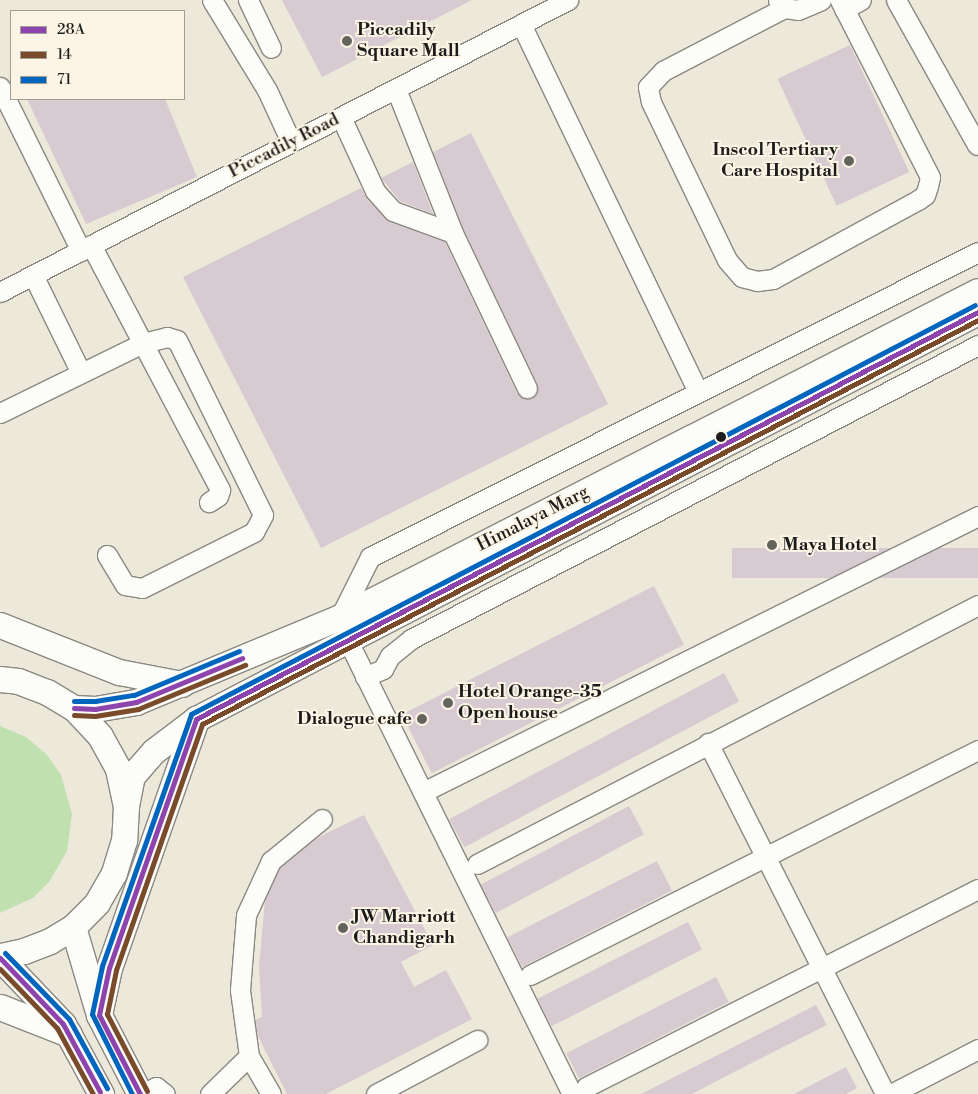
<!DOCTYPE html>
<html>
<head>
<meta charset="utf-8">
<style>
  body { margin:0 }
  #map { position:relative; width:978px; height:1094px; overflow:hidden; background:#ece8da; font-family:"Libre Bodoni",serif }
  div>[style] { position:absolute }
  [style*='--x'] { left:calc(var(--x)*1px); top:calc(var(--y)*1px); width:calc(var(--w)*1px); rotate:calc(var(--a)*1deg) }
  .green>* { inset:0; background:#c1e0b0 }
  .building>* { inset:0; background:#d7cad1; transform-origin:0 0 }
  .roads { filter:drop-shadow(1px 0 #8a8881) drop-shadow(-1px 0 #8a8881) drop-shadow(0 1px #8a8881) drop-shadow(0 -1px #8a8881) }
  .minor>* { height:19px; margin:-9.5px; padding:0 9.5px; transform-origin:9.5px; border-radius:9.5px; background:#fcfcf9 }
  .major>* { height:25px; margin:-12.5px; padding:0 12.5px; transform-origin:12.5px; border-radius:12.5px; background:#fcfcf9 }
  .bus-1>* { height:5px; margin:-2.5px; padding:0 2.5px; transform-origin:2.5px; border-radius:2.5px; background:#8e44ad }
  .bus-2>* { height:5px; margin:-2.5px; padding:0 2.5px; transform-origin:2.5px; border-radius:2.5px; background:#7a4b2a }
  .bus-3>* { height:5px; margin:-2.5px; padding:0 2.5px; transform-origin:2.5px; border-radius:2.5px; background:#0065bd }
  .dots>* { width:14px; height:14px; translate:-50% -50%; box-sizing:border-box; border:2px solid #fcf5e5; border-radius:50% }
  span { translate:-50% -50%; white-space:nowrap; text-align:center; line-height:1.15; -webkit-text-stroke:4px #fcf5e5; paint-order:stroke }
  .poi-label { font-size:18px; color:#1c1c1c; font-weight:700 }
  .left { translate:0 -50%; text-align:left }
  .right { translate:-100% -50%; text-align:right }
  .street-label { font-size:18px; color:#1c1c1c }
  .legend { position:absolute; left:10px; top:10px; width:175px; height:90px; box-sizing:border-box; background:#fcf5e5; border:1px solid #a29e95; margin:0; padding:6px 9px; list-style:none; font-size:15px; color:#1c1c1c }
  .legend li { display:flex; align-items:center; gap:10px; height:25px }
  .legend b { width:25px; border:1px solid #a29e95 }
</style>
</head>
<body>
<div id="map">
  <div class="green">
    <i style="clip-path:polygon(0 726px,26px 737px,47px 755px,61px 775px,72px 814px,67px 851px,49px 882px,33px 898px,0 913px)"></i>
  </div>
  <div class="building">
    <i style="clip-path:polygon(282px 0,472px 0,322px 77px)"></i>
    <i style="left:850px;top:45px;width:140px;height:80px;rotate:65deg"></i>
    <i style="clip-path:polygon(27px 99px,165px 99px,197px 177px,86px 224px)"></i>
    <i style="clip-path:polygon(471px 133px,608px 404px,321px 548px,183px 277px,361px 188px,367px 199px,389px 221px,445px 242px,517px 393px,526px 399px,532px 398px,538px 389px,537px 383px,463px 228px,433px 152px)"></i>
    <i style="clip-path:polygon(413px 162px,433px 214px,400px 201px,381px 178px)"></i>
    <i style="left:978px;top:548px;width:30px;height:246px;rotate:90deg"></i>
    <i style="left:654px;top:586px;width:66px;height:283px;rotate:63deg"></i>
    <i style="left:724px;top:673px;width:32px;height:311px;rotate:62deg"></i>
    <i style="left:629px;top:806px;width:32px;height:168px;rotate:62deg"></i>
    <i style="clip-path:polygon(364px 815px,433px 945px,401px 962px,414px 987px,446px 970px,472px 1019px,326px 1094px,287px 1094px,258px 1036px,255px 1020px,262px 1017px,259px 966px,265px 900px,280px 868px,317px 838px)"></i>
    <i style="left:657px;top:861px;width:33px;height:168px;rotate:63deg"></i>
    <i style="left:688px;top:922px;width:31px;height:169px;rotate:63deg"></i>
    <i style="left:716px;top:977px;width:28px;height:168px;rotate:63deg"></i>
    <i style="clip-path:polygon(816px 1005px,827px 1025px,734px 1072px,692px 1094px,641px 1094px)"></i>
    <i style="clip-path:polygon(846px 1067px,857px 1088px,846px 1094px,794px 1094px)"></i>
  </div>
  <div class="roads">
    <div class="minor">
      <i style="--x:212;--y:0;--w:105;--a:58.6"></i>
      <i style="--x:267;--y:90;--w:57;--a:65.2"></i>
      <i style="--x:248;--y:0;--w:53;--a:64.4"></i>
      <i style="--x:778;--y:0;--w:10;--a:53"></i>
      <i style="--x:784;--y:8;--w:14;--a:8"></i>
      <i style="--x:798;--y:10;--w:25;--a:-23"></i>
      <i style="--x:896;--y:0;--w:166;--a:60.8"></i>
      <i style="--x:784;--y:8;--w:136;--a:152.5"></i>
      <i style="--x:663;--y:71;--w:22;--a:133"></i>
      <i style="--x:648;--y:87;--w:15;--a:79"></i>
      <i style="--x:651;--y:102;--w:175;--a:64.3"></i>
      <i style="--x:727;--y:260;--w:23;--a:49"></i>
      <i style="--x:742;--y:277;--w:16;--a:15"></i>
      <i style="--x:757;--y:281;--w:16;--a:-7"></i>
      <i style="--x:773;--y:279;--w:165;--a:-28.6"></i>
      <i style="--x:918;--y:200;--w:9;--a:-36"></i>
      <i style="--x:925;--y:195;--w:9;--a:-72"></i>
      <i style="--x:928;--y:186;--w:9;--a:-77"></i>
      <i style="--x:930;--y:177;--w:199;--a:-117"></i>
      <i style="--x:844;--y:9;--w:19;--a:-28"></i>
      <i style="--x:521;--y:24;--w:408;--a:64.3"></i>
      <i style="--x:0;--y:87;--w:183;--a:63.7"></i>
      <i style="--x:396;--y:89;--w:155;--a:68.4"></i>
      <i style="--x:341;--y:117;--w:81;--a:65.3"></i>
      <i style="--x:375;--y:191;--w:27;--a:48"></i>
      <i style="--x:393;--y:211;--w:64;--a:20.1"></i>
      <i style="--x:453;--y:233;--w:172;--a:64.5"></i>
      <i style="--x:91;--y:245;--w:277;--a:62.2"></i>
      <i style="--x:220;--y:490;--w:6;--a:108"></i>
      <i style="--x:218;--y:496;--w:11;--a:146"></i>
      <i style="--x:33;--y:275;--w:109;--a:63.9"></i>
      <i style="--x:0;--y:292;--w:639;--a:-27.21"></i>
      <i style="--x:0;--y:413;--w:159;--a:-26.1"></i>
      <i style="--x:143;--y:343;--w:25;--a:-14"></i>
      <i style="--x:167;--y:337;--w:10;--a:17"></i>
      <i style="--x:177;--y:340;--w:195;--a:63.8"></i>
      <i style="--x:263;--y:515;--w:19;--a:118"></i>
      <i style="--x:254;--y:532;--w:125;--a:153.4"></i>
      <i style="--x:142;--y:588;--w:17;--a:-170"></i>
      <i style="--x:125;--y:585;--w:35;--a:-121"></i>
      <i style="--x:340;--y:617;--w:67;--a:-63.4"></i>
      <i style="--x:370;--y:557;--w:680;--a:-26.64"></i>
      <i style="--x:348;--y:641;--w:505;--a:63.69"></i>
      <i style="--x:365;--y:677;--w:20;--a:-24"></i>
      <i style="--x:383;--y:669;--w:15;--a:-62"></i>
      <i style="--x:390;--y:656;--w:27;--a:-39"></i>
      <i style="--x:411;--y:639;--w:639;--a:-27.41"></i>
      <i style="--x:708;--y:743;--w:393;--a:63.2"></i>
      <i style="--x:423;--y:792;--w:620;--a:-26.44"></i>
      <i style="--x:477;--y:864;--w:564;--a:-27.34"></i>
      <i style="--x:530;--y:975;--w:501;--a:-26.67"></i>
      <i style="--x:586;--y:1087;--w:439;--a:-26.8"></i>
      <i style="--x:143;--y:1094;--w:15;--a:-28"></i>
      <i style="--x:156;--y:1087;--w:11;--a:38"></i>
      <i style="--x:210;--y:1094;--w:54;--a:-44.3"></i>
      <i style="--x:271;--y:1094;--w:44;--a:-120.1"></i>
      <i style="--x:249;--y:1056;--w:67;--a:-97.8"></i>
      <i style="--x:240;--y:990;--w:75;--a:-85.4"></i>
      <i style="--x:246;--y:915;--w:60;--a:-65.2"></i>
      <i style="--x:271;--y:861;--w:66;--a:-39.5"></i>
      <i style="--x:376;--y:1094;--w:115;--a:-28.1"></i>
      <i style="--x:891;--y:1094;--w:98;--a:-27.3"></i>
    </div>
    <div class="major">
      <i style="--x:0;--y:625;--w:128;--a:21.6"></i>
      <i style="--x:119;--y:672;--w:64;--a:10.8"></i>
      <i style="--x:0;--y:679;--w:18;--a:6"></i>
      <i style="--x:18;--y:681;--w:31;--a:21"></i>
      <i style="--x:47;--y:692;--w:31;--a:31"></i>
      <i style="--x:74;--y:708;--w:38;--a:47"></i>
      <i style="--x:100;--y:736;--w:38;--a:61"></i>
      <i style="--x:118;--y:769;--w:38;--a:78"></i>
      <i style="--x:126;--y:806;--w:34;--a:93"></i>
      <i style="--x:124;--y:840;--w:34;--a:107"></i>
      <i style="--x:114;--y:873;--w:34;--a:120"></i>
      <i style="--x:97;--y:903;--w:34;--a:135"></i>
      <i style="--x:73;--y:927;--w:27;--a:149"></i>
      <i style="--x:50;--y:941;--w:28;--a:159"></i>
      <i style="--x:24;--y:951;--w:25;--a:168"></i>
      <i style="--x:74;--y:708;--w:21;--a:3"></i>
      <i style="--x:95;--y:709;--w:42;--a:-9.7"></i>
      <i style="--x:136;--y:702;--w:221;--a:-22.6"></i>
      <i style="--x:340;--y:617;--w:716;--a:-27.07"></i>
      <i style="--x:126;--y:806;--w:31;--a:-79"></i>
      <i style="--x:132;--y:776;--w:33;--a:-49"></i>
      <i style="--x:154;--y:751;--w:53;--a:-37.3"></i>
      <i style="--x:196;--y:719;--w:882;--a:-27.5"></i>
      <i style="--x:73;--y:927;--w:92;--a:73.5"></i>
      <i style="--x:99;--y:1015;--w:89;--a:62.6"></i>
      <i style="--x:0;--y:958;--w:91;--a:46.3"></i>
      <i style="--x:63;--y:1024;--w:80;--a:61.5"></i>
      <i style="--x:0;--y:1007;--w:74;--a:21.4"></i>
      <i style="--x:99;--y:1015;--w:48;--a:-78"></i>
      <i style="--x:109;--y:968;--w:264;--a:-70.7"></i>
    </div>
  </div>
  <div class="bus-1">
    <i style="--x:74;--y:708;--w:21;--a:3"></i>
    <i style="--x:95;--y:709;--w:42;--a:-9.7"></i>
    <i style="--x:136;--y:702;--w:115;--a:-22.5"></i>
    <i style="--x:0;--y:958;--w:91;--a:46.3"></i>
    <i style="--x:63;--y:1024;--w:77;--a:61.4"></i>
    <i style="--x:140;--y:1094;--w:89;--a:-117.4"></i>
    <i style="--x:99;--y:1015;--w:48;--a:-78"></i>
    <i style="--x:109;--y:968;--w:264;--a:-70.7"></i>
    <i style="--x:196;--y:719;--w:882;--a:-27.5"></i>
  </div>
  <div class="bus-2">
    <i style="--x:74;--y:715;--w:21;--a:3"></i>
    <i style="--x:95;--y:716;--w:44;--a:-9.2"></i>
    <i style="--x:138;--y:709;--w:116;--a:-22.4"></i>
    <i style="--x:0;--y:969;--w:82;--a:46"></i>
    <i style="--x:57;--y:1028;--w:75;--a:61.4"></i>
    <i style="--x:147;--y:1091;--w:87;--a:-117.5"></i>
    <i style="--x:107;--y:1014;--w:45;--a:-78.4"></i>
    <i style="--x:116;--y:970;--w:261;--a:-70.7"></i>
    <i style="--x:202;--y:724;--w:875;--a:-27.5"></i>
  </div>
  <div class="bus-3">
    <i style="--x:74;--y:701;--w:21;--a:0"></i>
    <i style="--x:95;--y:701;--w:39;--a:-9"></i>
    <i style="--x:134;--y:695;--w:114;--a:-22.7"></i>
    <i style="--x:5;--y:953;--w:92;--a:45.9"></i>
    <i style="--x:69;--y:1019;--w:79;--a:61.2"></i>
    <i style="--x:132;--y:1094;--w:89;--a:-116.6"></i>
    <i style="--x:92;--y:1014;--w:49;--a:-78.2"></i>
    <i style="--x:102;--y:966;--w:267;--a:-70.5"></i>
    <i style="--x:191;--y:714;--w:884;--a:-27.55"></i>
  </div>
  <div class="dots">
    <i style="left:347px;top:41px;background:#65635e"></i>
    <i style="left:849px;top:161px;background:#65635e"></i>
    <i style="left:721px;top:437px;background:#1c1c1c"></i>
    <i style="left:772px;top:545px;background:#65635e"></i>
    <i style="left:448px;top:703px;background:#65635e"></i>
    <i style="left:422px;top:719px;background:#65635e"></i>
    <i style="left:343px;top:928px;background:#65635e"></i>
  </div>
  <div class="poi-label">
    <span class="left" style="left:357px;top:41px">Piccadily<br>Square Mall</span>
    <span class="right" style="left:838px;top:161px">Inscol Tertiary<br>Care Hospital</span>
    <span class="left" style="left:782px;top:545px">Maya Hotel</span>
    <span class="left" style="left:458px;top:703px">Hotel Orange-35<br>Open house</span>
    <span class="right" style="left:412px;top:719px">Dialogue cafe</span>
    <span class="left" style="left:353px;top:928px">JW Marriott<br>Chandigarh</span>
  </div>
  <div class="street-label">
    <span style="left:284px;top:146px;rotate:-27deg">Piccadily Road</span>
    <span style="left:533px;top:519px;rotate:-27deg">Himalaya Marg</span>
  </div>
  <ul class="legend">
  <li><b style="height:6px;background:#8e44ad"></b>28A</li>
  <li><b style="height:6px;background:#7a4b2a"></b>14</li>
  <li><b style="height:6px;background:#0065bd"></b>71</li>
  </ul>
</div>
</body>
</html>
